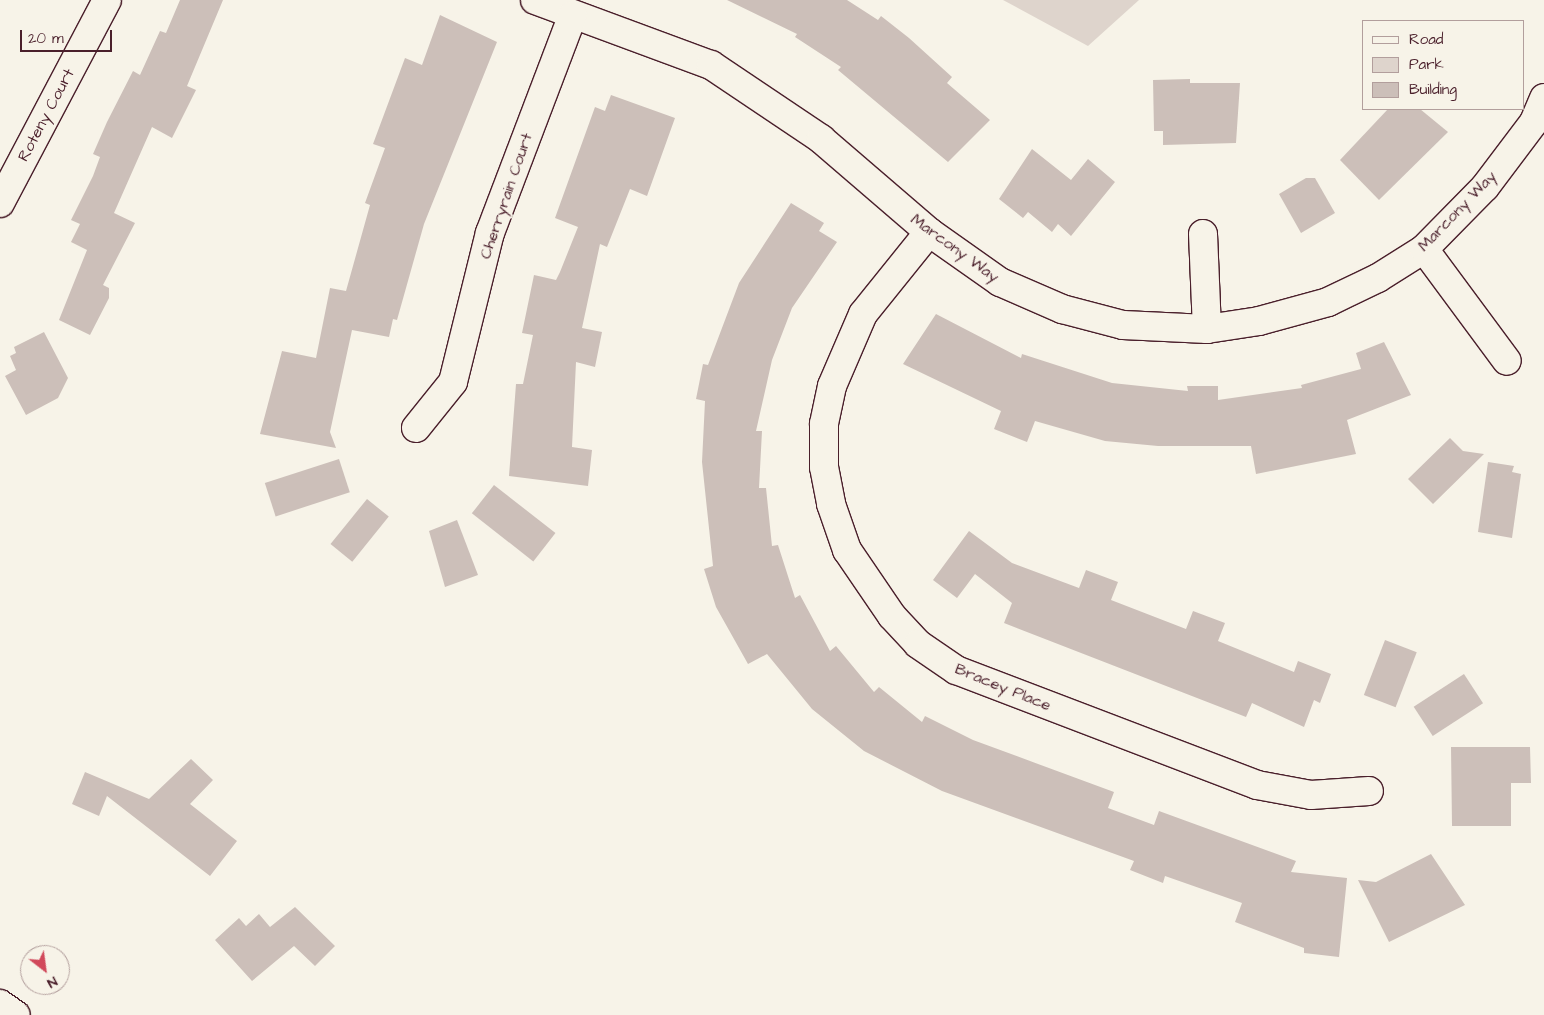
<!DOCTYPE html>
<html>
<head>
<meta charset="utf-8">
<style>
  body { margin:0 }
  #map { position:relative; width:1544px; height:1015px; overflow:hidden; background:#f7f3e8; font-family:"Architects Daughter",sans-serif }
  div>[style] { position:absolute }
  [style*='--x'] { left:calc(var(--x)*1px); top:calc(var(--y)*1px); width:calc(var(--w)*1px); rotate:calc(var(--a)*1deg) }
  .green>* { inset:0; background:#ded4cc }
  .building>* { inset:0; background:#ccbfb9; transform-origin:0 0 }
  .roads { filter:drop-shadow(1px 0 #4a1f2b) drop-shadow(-1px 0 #4a1f2b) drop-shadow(0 1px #4a1f2b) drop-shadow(0 -1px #4a1f2b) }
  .street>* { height:28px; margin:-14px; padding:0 14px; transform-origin:14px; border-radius:14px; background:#f7f3e8 }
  span { translate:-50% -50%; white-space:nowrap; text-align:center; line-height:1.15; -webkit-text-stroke:4px #f7f3e8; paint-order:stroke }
  .street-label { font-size:16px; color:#4a1f2b }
  .legend { position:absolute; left:1362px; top:20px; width:162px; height:90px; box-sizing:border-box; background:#f7f3e8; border:1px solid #b29e9c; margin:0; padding:6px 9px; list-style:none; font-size:15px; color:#4a1f2b }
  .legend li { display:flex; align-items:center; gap:10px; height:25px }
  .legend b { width:25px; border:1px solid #b29e9c }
  .north { position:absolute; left:20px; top:945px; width:50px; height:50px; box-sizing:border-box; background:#f7f3e8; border:1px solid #b29e9c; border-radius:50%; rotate:150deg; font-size:14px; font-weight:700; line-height:20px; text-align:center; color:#4a1f2b }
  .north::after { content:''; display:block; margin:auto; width:18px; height:22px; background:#d1495b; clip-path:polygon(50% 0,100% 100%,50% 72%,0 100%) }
  .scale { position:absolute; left:20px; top:30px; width:92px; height:22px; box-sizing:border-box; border:2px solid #4a1f2b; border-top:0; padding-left:6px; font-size:15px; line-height:18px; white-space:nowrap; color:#4a1f2b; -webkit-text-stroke:4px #f7f3e8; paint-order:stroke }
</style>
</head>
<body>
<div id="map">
  <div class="green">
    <i style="clip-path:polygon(1003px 0,1139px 0,1088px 46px)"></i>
  </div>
  <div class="building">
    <i style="clip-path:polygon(180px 0,223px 0,187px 86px,196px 90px,172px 138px,152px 127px,114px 213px,135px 223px,103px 285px,109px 288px,109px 298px,90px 335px,59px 320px,87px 250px,71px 242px,80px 224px,71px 220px,93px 176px,100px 157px,93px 154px,107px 122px,133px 71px,140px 75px,160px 31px,166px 33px)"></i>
    <i style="clip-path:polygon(727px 0,847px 0,878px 20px,881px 16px,909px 38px,952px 77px,947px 83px,990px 120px,948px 162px,838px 70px,841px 67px,795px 37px,797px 34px)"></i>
    <i style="clip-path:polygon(440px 15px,497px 42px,424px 224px,397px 320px,393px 319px,389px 337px,352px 330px,330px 432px,336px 448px,260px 434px,282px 351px,316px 358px,330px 288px,346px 291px,370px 205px,365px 203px,385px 148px,373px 144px,405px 58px,422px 65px)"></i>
    <i style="clip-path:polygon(1190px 79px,1190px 83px,1240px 83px,1236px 143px,1163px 145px,1163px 131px,1154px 131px,1153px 80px)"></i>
    <i style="clip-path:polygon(611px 95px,675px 118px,647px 196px,630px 189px,607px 247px,600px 244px,582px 328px,602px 332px,595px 367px,576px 362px,572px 447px,592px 450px,588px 486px,509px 476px,516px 384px,523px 384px,533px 335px,522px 333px,534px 275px,556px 280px,560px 272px,578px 227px,555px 218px,595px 107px,605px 111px)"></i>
    <i style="clip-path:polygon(1388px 109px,1420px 109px,1448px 132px,1379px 200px,1340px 160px)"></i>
    <i style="clip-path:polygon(1032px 149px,1071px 180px,1088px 159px,1115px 182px,1071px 236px,1058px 224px,1052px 232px,1028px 212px,1023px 218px,999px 199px)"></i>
    <i style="clip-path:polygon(1306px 178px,1315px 178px,1335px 213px,1301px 233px,1279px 194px)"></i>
    <i style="clip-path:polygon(791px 203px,824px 223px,819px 231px,837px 242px,792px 308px,772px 360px,756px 431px,762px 431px,759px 488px,766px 488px,772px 546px,778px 545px,795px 598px,800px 595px,830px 651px,836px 646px,874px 692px,879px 687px,922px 722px,925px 716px,973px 740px,1114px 792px,1108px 808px,1154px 825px,1159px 811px,1296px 861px,1291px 872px,1347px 878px,1339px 957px,1304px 953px,1304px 948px,1235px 922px,1242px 903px,1165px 876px,1163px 883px,1130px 870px,1134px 861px,942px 791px,864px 751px,812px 709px,767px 654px,748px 664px,716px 607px,704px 569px,713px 566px,702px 462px,705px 401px,696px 399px,703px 364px,708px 365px,739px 283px)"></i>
    <i style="clip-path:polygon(936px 314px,1021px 358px,1022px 354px,1112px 383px,1188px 391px,1187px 386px,1218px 386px,1218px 400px,1302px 388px,1301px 385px,1361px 369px,1356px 353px,1384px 342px,1411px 395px,1347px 420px,1356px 454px,1256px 474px,1251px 446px,1158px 446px,1105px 441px,1035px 421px,1027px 442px,994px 429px,1001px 411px,903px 364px)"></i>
    <i style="clip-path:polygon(44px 332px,68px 378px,58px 398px,26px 415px,5px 376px,16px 370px,10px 356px,16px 353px,14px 347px)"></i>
    <i style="clip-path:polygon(1450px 438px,1463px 451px,1484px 454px,1433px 504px,1408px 479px)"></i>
    <i style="left:339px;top:459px;width:35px;height:78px;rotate:72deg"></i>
    <i style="clip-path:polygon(1488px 462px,1514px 466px,1512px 472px,1521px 474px,1512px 538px,1478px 532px)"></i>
    <i style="left:494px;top:485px;width:78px;height:36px;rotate:38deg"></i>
    <i style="left:367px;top:499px;width:28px;height:58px;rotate:39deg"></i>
    <i style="clip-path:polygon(457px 520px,478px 575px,445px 587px,429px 531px)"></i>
    <i style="clip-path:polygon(969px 531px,1012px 563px,1079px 588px,1086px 570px,1118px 582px,1111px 600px,1186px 629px,1193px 611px,1225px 623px,1218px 641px,1294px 672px,1298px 661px,1331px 674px,1320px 703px,1314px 700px,1304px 727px,1252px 703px,1246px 717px,1004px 623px,1012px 603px,975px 574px,957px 598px,933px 580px)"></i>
    <i style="left:1385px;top:640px;width:34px;height:59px;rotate:21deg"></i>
    <i style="left:1464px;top:674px;width:35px;height:60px;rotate:57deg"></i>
    <i style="clip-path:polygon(1451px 747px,1530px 747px,1531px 783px,1511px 783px,1511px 826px,1452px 826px)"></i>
    <i style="clip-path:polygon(191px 759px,213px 780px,190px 804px,237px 841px,210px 876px,107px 796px,99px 816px,72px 804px,85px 772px,149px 799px)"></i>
    <i style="clip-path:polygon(1431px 854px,1465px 905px,1389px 942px,1358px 880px,1376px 882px)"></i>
    <i style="clip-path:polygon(295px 907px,335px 946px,315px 966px,294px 946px,252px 981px,215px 940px,239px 918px,246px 926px,259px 914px,270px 927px)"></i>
  </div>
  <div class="roads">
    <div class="street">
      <i style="--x:535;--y:0;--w:188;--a:20.3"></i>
      <i style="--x:711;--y:65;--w:133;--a:33.9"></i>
      <i style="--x:821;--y:139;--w:143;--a:40.7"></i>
      <i style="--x:929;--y:232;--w:87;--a:35.2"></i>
      <i style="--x:1000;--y:282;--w:68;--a:23.5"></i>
      <i style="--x:1062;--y:309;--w:63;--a:14.7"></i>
      <i style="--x:1123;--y:325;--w:84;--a:2.7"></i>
      <i style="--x:1207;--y:329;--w:53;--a:-8.7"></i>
      <i style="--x:1259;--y:321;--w:72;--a:-15.4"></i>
      <i style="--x:1328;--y:302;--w:55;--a:-25.6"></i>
      <i style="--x:1378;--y:278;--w:54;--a:-32.2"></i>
      <i style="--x:1424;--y:249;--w:87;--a:-45.5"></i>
      <i style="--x:1485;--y:187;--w:81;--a:-53"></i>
      <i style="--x:1534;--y:122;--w:26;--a:-67"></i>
      <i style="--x:0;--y:203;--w:229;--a:-62.2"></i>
      <i style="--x:929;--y:232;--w:105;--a:128.8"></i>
      <i style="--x:863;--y:314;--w:78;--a:113.3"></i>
      <i style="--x:832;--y:386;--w:39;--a:102"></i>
      <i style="--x:824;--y:424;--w:43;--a:90"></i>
      <i style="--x:824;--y:467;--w:38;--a:79"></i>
      <i style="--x:831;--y:504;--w:49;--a:70.8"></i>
      <i style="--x:847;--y:550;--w:80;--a:55.7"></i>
      <i style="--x:892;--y:616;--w:38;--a:47"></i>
      <i style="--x:918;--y:644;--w:46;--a:34.4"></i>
      <i style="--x:956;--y:670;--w:322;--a:20.9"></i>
      <i style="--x:1257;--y:785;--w:55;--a:10.5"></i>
      <i style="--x:1311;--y:795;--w:58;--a:-3.9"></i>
      <i style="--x:1203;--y:234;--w:95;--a:87.6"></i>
      <i style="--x:1424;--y:249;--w:139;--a:53.5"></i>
      <i style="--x:416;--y:428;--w:59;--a:-51.2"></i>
      <i style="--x:453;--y:382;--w:154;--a:-76.1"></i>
      <i style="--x:490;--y:233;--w:233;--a:-69.2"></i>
      <i style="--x:0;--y:1004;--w:19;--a:35"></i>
    </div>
  </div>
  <div class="street-label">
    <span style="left:46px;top:115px;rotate:-62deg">Roteny Court</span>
    <span style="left:506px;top:196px;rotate:-71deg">Cherryrain Court</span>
    <span style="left:1457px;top:211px;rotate:-46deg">Marcony Way</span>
    <span style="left:955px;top:248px;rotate:36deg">Marcony Way</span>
    <span style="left:1003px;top:687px;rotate:22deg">Bracey Place</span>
  </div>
  <ul class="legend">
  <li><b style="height:6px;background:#f7f3e8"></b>Road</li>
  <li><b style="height:14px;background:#ded4cc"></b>Park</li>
  <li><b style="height:14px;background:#ccbfb9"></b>Building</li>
  </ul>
  <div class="north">N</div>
  <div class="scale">20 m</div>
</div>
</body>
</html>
